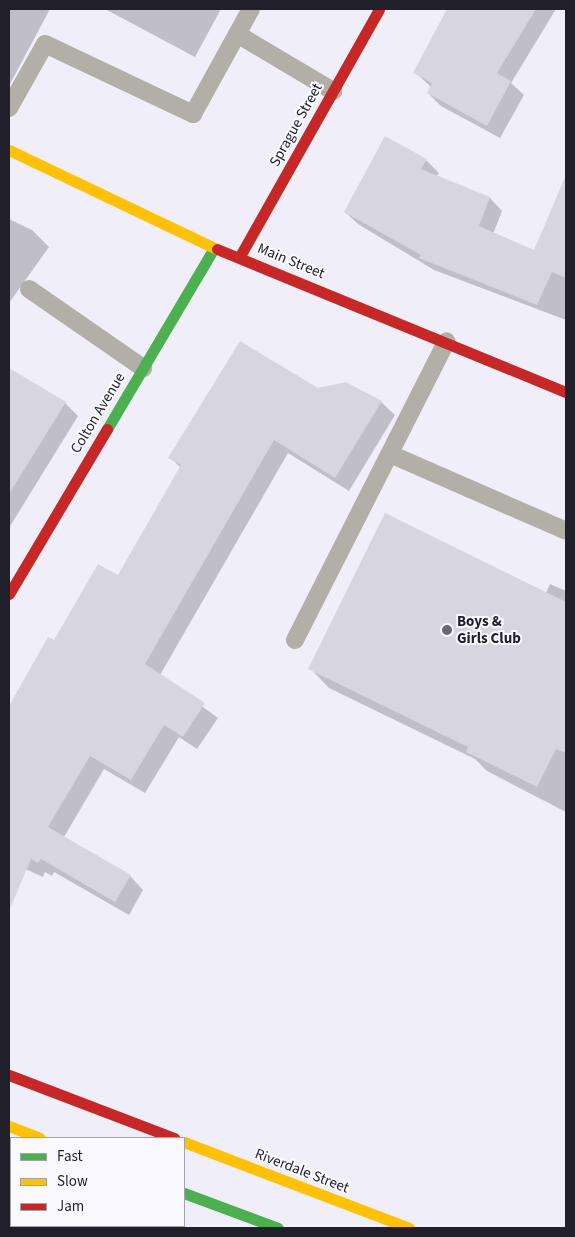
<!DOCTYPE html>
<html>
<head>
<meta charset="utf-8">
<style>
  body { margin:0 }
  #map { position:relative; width:575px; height:1237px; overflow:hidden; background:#f0eef8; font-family:"Source Sans 3",sans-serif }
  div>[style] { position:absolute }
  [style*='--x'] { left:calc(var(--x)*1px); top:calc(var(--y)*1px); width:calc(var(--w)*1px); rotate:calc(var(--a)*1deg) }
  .shadow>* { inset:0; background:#0003 }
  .building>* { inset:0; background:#d7d5df }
  .lane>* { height:18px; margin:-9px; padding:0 9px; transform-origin:9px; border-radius:9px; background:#b1afa7 }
  .fast>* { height:11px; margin:-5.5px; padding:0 5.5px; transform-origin:5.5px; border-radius:5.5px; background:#4caf50 }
  .slow>* { height:11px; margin:-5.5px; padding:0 5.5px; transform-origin:5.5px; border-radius:5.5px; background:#ffc107 }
  .jam>* { height:11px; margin:-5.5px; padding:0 5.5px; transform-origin:5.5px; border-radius:5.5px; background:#c62828 }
  .dots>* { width:14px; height:14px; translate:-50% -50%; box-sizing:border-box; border:2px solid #faf9ff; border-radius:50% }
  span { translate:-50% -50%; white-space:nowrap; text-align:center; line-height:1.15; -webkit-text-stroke:4px #faf9ff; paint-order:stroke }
  .street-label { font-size:15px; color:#211f29 }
  .poi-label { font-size:15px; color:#211f29; font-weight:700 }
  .left { translate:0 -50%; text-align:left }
  .frame { position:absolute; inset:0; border:10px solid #211f29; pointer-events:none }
  .legend { position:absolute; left:10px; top:1137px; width:175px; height:90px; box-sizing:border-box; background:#faf9ff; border:1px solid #a3a2a9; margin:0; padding:6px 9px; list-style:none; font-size:15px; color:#211f29 }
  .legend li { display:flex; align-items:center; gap:10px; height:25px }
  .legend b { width:25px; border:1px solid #a3a2a9 }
</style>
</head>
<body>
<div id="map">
  <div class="shadow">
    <i style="clip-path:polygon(9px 9px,50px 9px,10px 84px,9px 83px)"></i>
    <i style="clip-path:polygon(105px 9px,221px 9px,195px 57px)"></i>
    <i style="clip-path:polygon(448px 9px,556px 9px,511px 83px,524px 95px,500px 138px,441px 106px,428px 93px,431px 87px,415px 72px)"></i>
    <i style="clip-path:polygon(426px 160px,439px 173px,437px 176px,490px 198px,502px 211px,493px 234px,535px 252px,547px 223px,566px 231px,566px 320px,434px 270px,358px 224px,345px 212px)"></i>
    <i style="clip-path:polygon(9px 219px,32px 230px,49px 247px,9px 303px)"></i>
    <i style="clip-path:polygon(9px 370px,65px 403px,78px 416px,9px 528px)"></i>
    <i style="clip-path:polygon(318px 390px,381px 402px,395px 415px,349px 491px,288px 453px,160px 675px,218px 718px,197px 749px,179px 737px,145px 793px,104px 769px,64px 837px,130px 876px,143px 890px,129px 915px,54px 872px,52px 876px,45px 872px,43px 877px,23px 868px,9px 901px,9px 711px,49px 638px,55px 642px,119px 577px,181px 468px,170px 457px)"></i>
    <i style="clip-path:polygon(550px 584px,566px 591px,566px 812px,487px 771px,475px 759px,329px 688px,310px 668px,546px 593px)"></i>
  </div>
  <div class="building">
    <i style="clip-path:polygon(447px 9px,536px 9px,497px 73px,511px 81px,487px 126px,427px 93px,432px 83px,413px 73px)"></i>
    <i style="clip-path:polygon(385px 136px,427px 159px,421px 169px,490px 197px,479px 226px,534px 250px,566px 175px,566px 278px,552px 272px,537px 305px,419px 258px,421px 255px,344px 212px)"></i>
    <i style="clip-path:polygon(240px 341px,318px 388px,346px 382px,382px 401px,335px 478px,274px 440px,145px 664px,205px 703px,183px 737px,164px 725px,131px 780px,90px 756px,48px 827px,131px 875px,115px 902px,41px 859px,38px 863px,31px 859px,9px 911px,9px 706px,48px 637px,54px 640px,98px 564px,118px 575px,181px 465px,168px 458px)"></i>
    <i style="clip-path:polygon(9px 368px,66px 402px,9px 494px)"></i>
    <i style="clip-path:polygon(385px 513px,566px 602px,566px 753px,556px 749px,537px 787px,466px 752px,468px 747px,308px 669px)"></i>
  </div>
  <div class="lane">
    <i style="--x:237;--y:34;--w:112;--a:30.7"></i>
    <i style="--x:9;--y:108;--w:73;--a:-60.6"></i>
    <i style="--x:45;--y:44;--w:164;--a:25.3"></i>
    <i style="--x:193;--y:114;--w:120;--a:-61.1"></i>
    <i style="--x:29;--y:289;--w:139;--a:34.7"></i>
    <i style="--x:390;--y:454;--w:192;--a:23.6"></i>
    <i style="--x:295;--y:640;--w:335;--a:-63.1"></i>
  </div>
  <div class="fast">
    <i style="--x:107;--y:429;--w:210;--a:-59.4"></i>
    <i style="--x:184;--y:1193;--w:100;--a:20.4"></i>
  </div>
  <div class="slow">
    <i style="--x:9;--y:150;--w:230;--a:25.5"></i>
    <i style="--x:9;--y:1126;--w:33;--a:21"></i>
    <i style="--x:184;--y:1142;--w:241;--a:20.9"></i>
  </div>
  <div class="jam">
    <i style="--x:217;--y:249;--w:377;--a:22.3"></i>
    <i style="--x:240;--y:256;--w:283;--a:-60.6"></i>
    <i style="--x:9;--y:594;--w:192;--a:-59.3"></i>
    <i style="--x:9;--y:1075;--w:177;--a:20.9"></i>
  </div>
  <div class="dots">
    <i style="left:447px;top:630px;background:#696771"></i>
  </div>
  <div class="street-label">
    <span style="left:296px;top:125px;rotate:-61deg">Sprague Street</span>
    <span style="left:291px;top:261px;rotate:22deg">Main Street</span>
    <span style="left:98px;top:413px;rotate:-59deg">Colton Avenue</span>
    <span style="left:302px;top:1171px;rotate:21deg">Riverdale Street</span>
  </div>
  <div class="poi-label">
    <span class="left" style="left:457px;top:630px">Boys &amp;<br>Girls Club</span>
  </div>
  <div class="frame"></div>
  <ul class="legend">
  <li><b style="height:6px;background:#4caf50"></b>Fast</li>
  <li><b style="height:6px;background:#ffc107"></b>Slow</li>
  <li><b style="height:6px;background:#c62828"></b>Jam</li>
  </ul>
</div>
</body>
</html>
